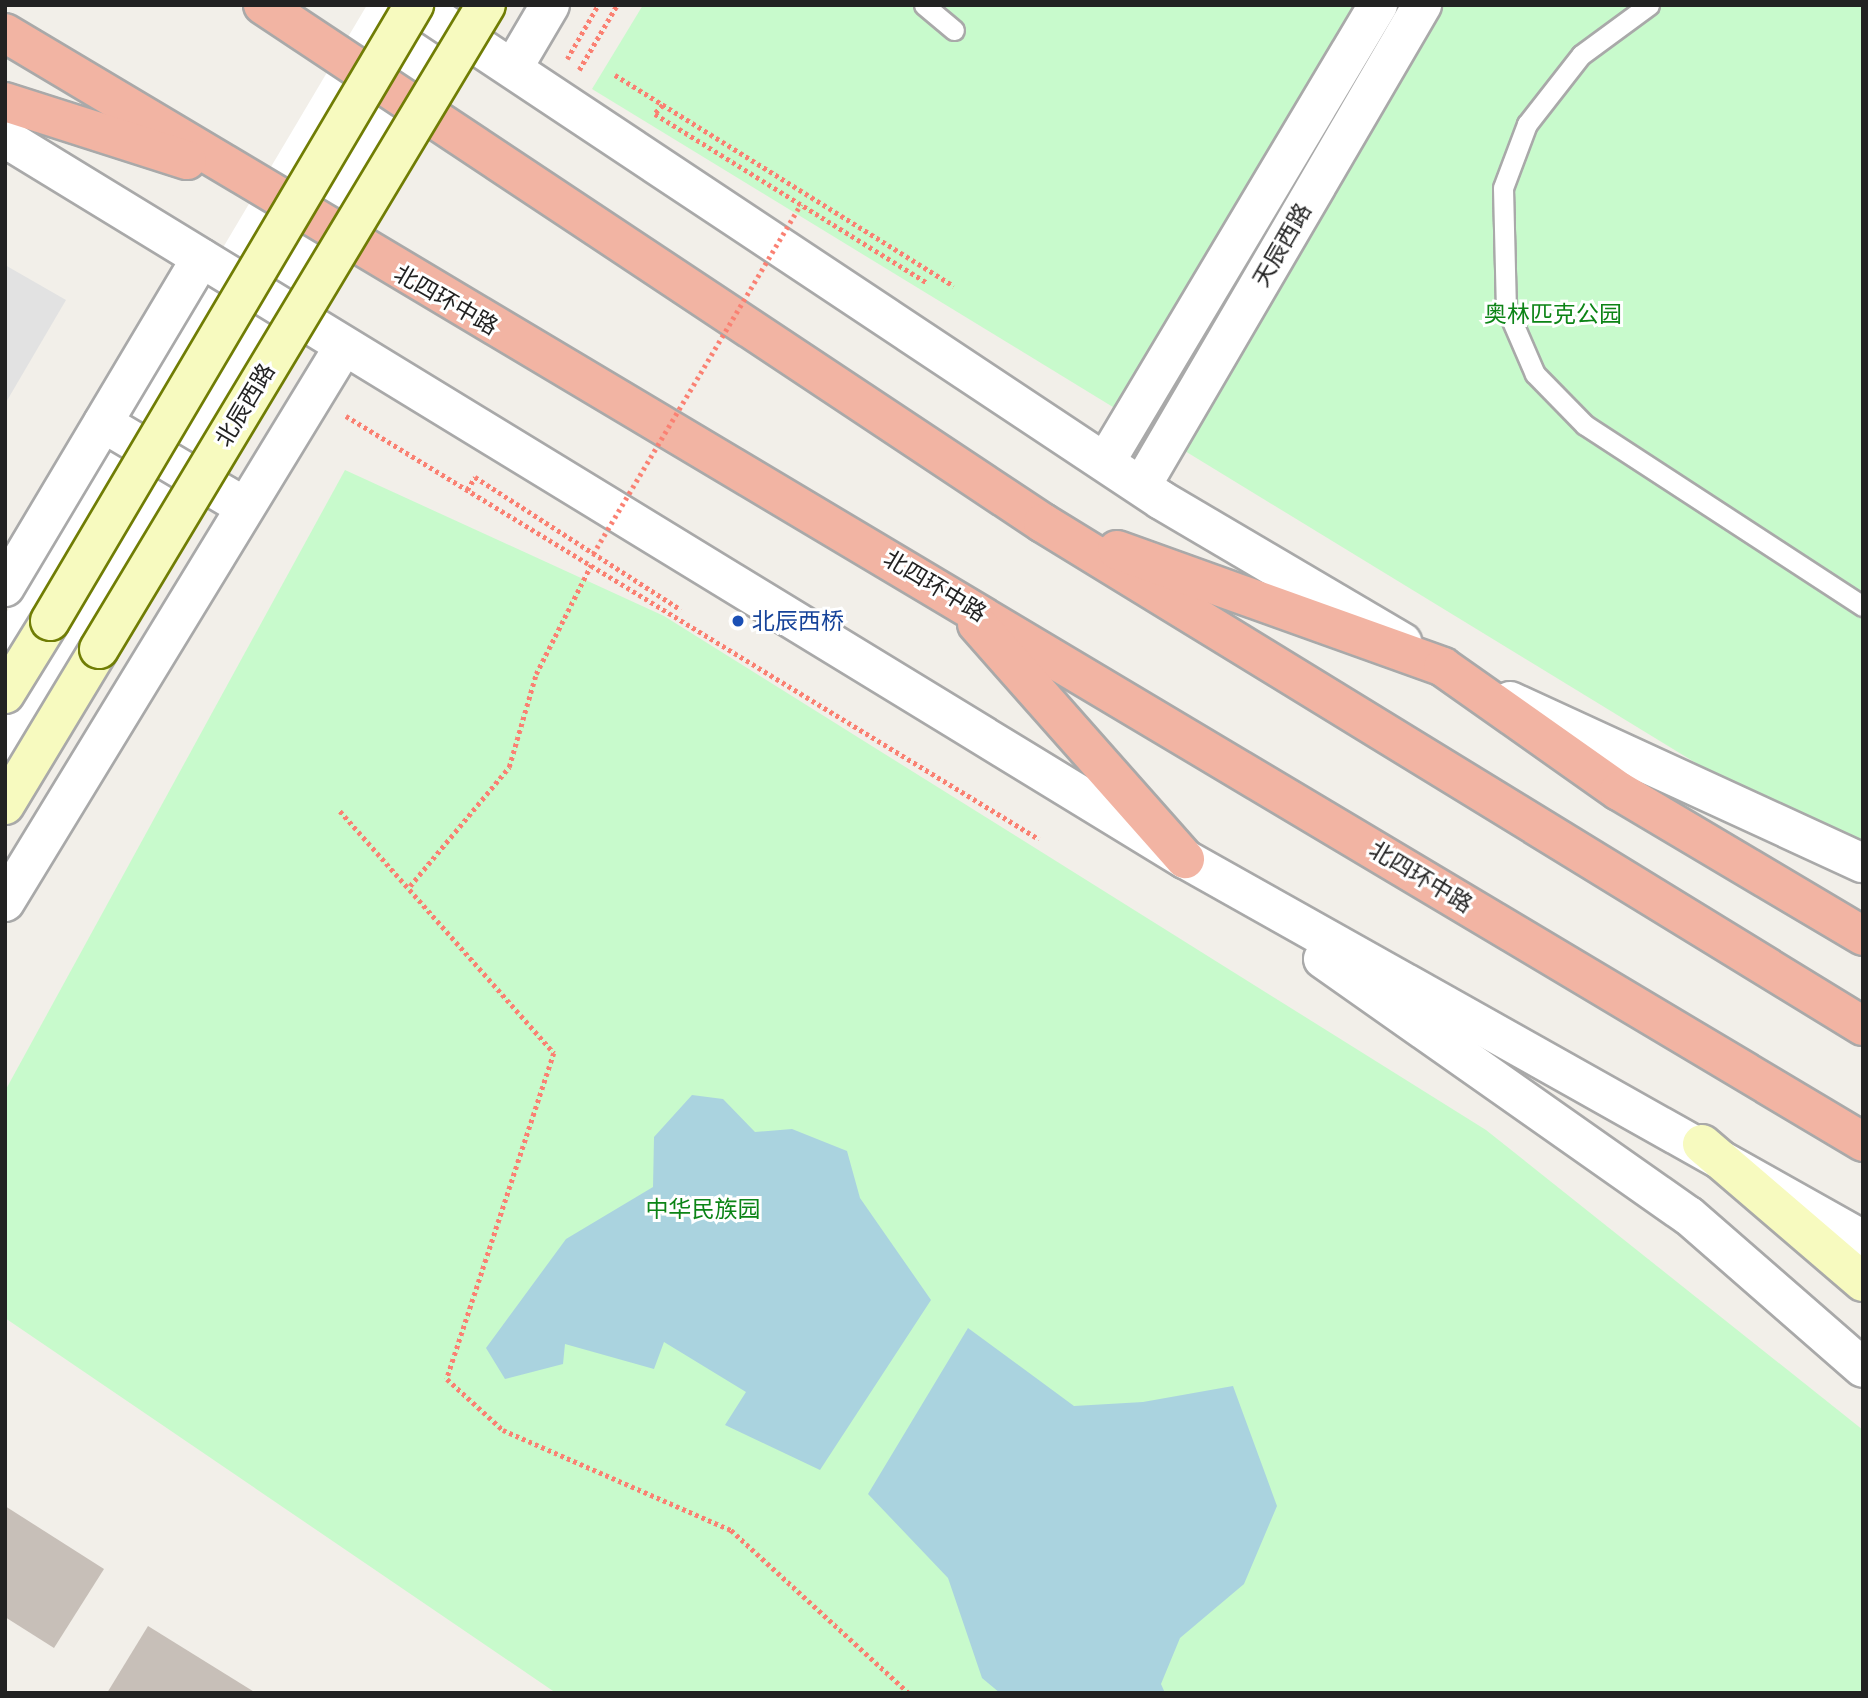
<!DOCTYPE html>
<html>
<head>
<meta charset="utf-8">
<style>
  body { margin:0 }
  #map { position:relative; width:1868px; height:1698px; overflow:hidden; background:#f2efe9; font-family:Cabin,"Noto Sans SC",sans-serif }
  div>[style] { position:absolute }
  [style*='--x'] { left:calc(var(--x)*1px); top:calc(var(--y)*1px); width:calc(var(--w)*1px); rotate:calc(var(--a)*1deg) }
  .park>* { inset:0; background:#c8facc }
  .parking>* { inset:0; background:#e2e2e2 }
  .water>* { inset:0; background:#aad3df }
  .pier>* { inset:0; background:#fff }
  .building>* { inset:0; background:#c7bfb8 }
  .path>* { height:4.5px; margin-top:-2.25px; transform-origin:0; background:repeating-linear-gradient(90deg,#fa8072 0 3.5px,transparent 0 7px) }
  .roads { filter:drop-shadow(2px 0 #a9a9a9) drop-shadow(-2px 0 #a9a9a9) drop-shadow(0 2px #a9a9a9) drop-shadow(0 -2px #a9a9a9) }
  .service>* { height:19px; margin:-9.5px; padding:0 9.5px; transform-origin:9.5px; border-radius:9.5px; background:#fff }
  .tertiary>* { height:38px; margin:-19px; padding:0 19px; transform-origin:19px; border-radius:19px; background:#fff }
  .secondary>* { height:38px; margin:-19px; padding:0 19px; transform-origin:19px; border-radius:19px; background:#f7fabf }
  .trunk>* { height:38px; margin:-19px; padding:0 19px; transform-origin:19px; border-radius:19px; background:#f2b4a3 }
  .path-bridge>* { height:4.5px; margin-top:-2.25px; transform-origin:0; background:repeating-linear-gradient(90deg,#fa8072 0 3.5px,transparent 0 7px) }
  .bridges { filter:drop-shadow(2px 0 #707d05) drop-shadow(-2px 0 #707d05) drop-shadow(0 2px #707d05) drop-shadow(0 -2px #707d05) }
  .secondary-bridge>* { height:38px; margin:-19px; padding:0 19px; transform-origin:19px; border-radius:19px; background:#f7fabf }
  .dots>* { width:19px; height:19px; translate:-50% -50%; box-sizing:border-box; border:4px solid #fff; border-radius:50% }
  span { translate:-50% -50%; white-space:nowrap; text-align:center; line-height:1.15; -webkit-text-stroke:6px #fff; paint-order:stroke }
  .street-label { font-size:23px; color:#222 }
  .park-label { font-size:23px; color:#0c8416 }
  .transit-label { font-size:23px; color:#164399 }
  .left { translate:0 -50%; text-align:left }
  .frame { position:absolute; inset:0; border:7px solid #222; pointer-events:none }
</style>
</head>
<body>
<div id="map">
  <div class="park">
    <i style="clip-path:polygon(643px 5px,1863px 5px,1863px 865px,592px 89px)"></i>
    <i style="clip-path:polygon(345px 470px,664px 616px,1486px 1130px,1863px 1430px,1863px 1693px,556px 1693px,5px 1318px,5px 1091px)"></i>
  </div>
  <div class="parking">
    <i style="clip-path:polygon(5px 265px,66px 300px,5px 404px)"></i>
  </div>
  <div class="water">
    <i style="clip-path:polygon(692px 1095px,723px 1099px,755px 1132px,792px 1129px,847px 1151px,860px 1198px,931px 1300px,820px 1470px,725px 1425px,746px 1392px,664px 1342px,654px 1369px,565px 1344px,563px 1364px,505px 1379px,486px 1348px,566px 1239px,653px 1187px,654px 1137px)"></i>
    <i style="clip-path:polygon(968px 1328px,1074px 1406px,1143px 1402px,1233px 1386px,1277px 1506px,1244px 1584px,1180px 1638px,1161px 1684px,1165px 1693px,1000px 1693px,982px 1678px,948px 1578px,868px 1494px)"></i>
  </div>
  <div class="pier">
    <i style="clip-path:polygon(367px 5px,477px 5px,5px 783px,5px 615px)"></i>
  </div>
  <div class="building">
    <i style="clip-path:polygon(5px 1506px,104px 1569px,54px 1648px,5px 1617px)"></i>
    <i style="clip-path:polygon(148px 1626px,256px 1693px,107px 1693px)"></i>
  </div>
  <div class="path">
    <i style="--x:567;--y:59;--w:62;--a:-60.1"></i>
    <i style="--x:579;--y:70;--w:75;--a:-59.7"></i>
    <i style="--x:615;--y:75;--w:399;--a:31.9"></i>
    <i style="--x:663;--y:105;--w:12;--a:132"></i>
    <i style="--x:655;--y:114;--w:321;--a:31.8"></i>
    <i style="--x:346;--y:416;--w:812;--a:31.4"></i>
    <i style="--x:467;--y:490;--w:15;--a:-58"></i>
    <i style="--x:475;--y:477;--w:245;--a:32.8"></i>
    <i style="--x:340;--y:811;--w:323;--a:48.5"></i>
    <i style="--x:554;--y:1053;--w:343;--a:108.2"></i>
    <i style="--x:447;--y:1379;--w:76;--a:42.3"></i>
    <i style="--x:503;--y:1430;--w:249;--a:23.7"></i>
    <i style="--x:731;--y:1530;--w:241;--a:42.5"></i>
    <i style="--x:410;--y:886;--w:155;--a:-50.2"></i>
    <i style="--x:509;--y:767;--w:97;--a:-73.8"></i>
    <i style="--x:536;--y:674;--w:122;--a:-63.2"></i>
  </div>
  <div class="roads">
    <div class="service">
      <i style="--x:924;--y:5;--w:39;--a:40"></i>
      <i style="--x:1649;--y:5;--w:84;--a:143.7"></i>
      <i style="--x:1581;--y:55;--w:88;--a:128"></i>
      <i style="--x:1527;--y:124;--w:68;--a:110.6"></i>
      <i style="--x:1503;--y:188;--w:119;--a:88.6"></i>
      <i style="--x:1506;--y:307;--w:73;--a:66.6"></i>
      <i style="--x:1535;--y:374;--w:71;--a:45.6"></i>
      <i style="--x:1585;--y:425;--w:332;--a:33.1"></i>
    </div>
    <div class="tertiary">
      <i style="--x:416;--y:5;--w:894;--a:33.6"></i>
      <i style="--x:1161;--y:500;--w:280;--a:30.5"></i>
      <i style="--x:513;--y:68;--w:73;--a:-59.6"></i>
      <i style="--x:5;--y:138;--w:1383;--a:31.43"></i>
      <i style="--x:1185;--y:859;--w:778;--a:29.33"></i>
      <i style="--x:103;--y:423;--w:165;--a:30.6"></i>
      <i style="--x:1106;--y:461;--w:531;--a:-59.18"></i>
      <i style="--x:1142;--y:485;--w:556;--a:-59.74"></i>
      <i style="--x:5;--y:587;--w:383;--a:-59.2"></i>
      <i style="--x:1510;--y:701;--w:388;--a:24.7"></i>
      <i style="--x:5;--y:902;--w:651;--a:-58.63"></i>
      <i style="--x:1323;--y:959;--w:447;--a:35.1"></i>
      <i style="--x:1689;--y:1216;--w:231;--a:41.1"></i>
    </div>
    <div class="secondary">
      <i style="--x:5;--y:694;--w:86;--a:-58.3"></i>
      <i style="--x:5;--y:805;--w:182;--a:-58.9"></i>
      <i style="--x:1702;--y:1144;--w:212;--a:40.6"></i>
    </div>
    <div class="trunk">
      <i style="--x:263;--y:5;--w:936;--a:33.59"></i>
      <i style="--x:1043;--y:523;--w:962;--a:31.53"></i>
      <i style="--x:5;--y:33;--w:2164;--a:30.83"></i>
      <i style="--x:5;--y:102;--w:191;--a:17.7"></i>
      <i style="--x:1117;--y:550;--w:346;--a:19.7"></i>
      <i style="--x:1443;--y:667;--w:215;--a:35.2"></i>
      <i style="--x:1619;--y:791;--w:284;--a:30.7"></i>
      <i style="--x:977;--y:624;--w:314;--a:48.5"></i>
    </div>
  </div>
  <div class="path-bridge">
    <i style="--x:593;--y:554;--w:407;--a:-59.3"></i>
  </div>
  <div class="bridges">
    <div class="secondary-bridge">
      <i style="--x:50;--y:621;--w:716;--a:-59.42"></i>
      <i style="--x:99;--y:649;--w:751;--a:-59"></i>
    </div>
  </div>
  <div class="dots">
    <i style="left:738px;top:621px;background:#1a4fb4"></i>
  </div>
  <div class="street-label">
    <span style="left:1282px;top:245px;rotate:-60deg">天辰西路</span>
    <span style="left:446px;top:300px;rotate:30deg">北四环中路</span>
    <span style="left:245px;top:405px;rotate:-59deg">北辰西路</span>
    <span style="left:935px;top:586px;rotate:31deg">北四环中路</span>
    <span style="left:1421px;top:877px;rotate:31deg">北四环中路</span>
  </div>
  <div class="park-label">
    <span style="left:1553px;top:314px">奥林匹克公园</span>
    <span style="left:703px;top:1209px">中华民族园</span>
  </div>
  <div class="transit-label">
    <span class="left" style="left:752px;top:621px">北辰西桥</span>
  </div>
  <div class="frame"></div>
</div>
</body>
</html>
